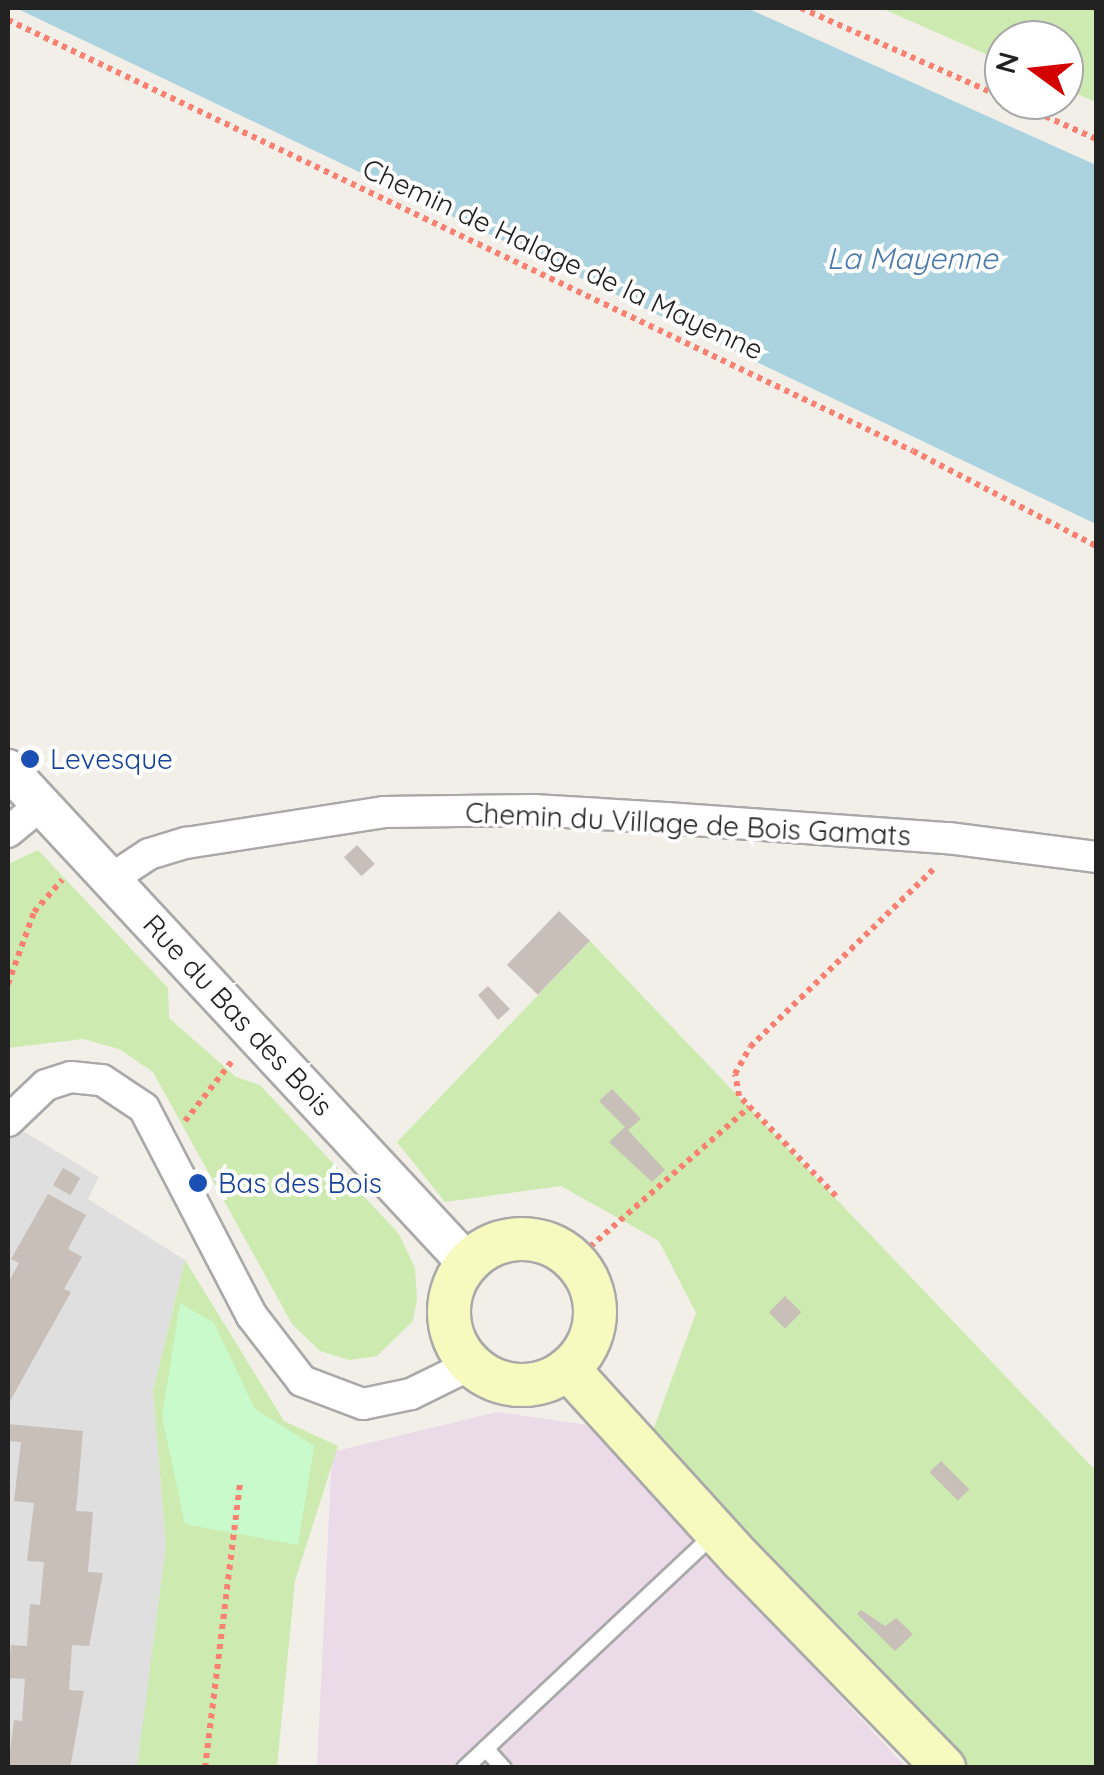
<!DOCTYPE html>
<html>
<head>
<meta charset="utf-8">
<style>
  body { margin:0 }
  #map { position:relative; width:1104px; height:1775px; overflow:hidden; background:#f2efe9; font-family:Quicksand,sans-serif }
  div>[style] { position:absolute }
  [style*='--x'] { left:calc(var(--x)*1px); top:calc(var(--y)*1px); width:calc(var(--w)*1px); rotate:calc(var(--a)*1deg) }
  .residential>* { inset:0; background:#e0dfdf }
  .industrial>* { inset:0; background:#ebdbe8 }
  .grass>* { inset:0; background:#cdebb0 }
  .park>* { inset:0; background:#c8facc }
  .water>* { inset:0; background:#aad3df }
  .building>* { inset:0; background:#c7bfb8; transform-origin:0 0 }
  .path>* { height:6px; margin-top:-3px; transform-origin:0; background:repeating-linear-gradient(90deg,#fa8072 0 5px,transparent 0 10px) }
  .roads { filter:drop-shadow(2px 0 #a9a9a9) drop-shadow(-2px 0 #a9a9a9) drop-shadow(0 2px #a9a9a9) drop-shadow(0 -2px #a9a9a9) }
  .service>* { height:15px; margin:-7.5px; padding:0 7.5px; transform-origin:7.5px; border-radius:7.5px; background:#fff }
  .minor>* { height:30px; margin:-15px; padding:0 15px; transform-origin:15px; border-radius:15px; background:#fff }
  .tertiary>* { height:38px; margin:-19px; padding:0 19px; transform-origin:19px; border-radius:19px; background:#fff }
  .secondary>* { height:42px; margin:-21px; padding:0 21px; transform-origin:21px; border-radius:21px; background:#f7fabf }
  .secondary>.ring { margin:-21px; padding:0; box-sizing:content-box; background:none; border:42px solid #f7fabf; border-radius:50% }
  .dots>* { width:28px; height:28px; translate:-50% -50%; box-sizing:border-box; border:5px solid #fff; border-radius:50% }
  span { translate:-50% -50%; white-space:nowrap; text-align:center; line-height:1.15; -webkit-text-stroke:8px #fff; paint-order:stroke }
  .street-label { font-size:28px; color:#222 }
  .transit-label { font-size:28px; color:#164399 }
  .left { translate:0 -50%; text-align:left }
  .water-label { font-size:30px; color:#4a7aab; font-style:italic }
  .frame { position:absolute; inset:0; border:10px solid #222; pointer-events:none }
  .north { position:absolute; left:984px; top:20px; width:100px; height:100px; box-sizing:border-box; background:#fff; border:2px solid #a7a7a7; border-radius:50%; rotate:285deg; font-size:28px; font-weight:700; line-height:40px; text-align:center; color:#222 }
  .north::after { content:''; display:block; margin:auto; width:35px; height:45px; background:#d40000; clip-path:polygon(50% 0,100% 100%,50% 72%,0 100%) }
</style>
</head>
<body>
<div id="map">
  <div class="residential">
    <i style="clip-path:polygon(8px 1122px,99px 1177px,88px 1199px,185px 1260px,153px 1391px,166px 1546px,138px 1767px,8px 1768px)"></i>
  </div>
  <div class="industrial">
    <i style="clip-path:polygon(497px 1412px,588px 1425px,906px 1767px,317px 1768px,332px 1452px)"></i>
  </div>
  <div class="grass">
    <i style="clip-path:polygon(881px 8px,1096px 8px,1096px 102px,1064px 88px,1064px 40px,1004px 40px,1004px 62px)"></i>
    <i style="clip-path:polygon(38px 850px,168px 988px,169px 1018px,236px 1077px,260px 1085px,399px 1234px,415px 1268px,417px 1299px,413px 1321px,377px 1356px,349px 1360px,320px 1351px,292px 1324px,153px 1072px,119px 1049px,83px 1039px,8px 1048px,8px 864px)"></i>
    <i style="clip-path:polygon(590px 941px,1096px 1471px,1096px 1767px,969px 1767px,652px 1433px,696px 1313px,659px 1241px,561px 1186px,445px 1202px,397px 1142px)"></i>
    <i style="clip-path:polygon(185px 1260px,284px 1421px,338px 1446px,295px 1581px,277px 1767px,137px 1768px,166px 1546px,153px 1391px)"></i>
  </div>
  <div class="park">
    <i style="clip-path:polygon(180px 1303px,214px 1323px,255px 1409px,314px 1446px,298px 1545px,185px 1524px,162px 1416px)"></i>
  </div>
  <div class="water">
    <i style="clip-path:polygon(16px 8px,747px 8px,1096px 165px,1096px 524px)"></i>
  </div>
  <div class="building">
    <i style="left:357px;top:845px;width:26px;height:18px;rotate:47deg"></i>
    <i style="left:559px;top:911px;width:43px;height:75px;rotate:44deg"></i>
    <i style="clip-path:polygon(488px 986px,510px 1009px,498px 1020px,478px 995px)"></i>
    <i style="clip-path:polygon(612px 1089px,641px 1119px,628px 1130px,665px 1170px,652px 1182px,609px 1142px,625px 1127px,599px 1101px)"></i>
    <i style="left:63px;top:1168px;width:20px;height:20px;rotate:30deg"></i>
    <i style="clip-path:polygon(48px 1194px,86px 1215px,68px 1249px,82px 1257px,64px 1289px,71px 1292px,10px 1401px,8px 1283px,19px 1263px,11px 1259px)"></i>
    <i style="left:785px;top:1296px;width:23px;height:23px;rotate:45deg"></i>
    <i style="clip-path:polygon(8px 1424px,83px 1431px,76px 1511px,93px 1512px,88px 1572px,103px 1573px,89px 1646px,72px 1645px,69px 1690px,84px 1691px,70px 1768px,8px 1768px,14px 1720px,22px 1721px,25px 1679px,8px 1678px,11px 1645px,27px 1646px,30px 1604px,40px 1605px,44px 1562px,27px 1561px,34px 1503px,14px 1501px,21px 1442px,8px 1441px)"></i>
    <i style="left:941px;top:1461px;width:40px;height:16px;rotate:45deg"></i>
    <i style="clip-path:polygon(861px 1610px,885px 1626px,896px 1618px,913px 1634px,895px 1651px,857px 1614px)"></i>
  </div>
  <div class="path">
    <i style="--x:801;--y:8;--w:222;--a:23.9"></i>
    <i style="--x:8;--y:20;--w:1002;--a:25.47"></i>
    <i style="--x:913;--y:451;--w:206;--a:27.4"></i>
    <i style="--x:1009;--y:100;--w:95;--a:24.1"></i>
    <i style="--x:8;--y:984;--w:77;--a:-70.1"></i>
    <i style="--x:34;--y:912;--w:43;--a:-48.8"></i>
    <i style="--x:185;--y:1121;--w:78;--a:-51.8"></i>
    <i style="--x:836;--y:1196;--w:139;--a:-134.1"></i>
    <i style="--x:739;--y:1096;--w:22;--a:-100"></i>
    <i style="--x:735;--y:1074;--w:31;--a:-61"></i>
    <i style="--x:750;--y:1047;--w:259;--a:-44.1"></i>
    <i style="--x:575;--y:1260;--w:232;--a:-41.3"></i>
    <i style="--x:205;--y:1768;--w:287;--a:-83"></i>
  </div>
  <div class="roads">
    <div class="service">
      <i style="--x:485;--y:1748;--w:27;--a:48"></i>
      <i style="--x:464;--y:1768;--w:342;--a:-43.2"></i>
    </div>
    <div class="minor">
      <i style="--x:8;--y:832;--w:44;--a:-39.5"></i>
      <i style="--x:111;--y:879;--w:45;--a:-33.3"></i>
      <i style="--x:149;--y:854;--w:39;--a:-17"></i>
      <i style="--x:186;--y:843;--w:200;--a:-8.9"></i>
      <i style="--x:384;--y:812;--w:149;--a:-0.8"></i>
      <i style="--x:533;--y:810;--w:133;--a:3.4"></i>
      <i style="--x:666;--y:818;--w:283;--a:4.1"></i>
      <i style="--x:948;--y:838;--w:149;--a:7.3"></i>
      <i style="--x:8;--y:1121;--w:52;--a:-43.5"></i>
      <i style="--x:46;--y:1085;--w:26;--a:-18"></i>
      <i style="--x:71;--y:1077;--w:31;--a:6"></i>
      <i style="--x:102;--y:1080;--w:50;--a:33.7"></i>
      <i style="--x:144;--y:1108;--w:234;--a:62.6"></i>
      <i style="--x:252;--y:1316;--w:82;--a:52.4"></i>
      <i style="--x:302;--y:1381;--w:65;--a:20.7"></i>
      <i style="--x:363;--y:1404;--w:49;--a:-11.8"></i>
      <i style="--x:411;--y:1394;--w:66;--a:-26.2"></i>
    </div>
    <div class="tertiary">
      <i style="--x:8;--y:769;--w:674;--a:47.1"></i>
    </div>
    <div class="secondary">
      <i class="ring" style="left:449px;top:1239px;width:104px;height:104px"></i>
      <i style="--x:568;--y:1369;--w:258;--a:47.7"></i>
      <i style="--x:742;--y:1560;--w:290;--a:45.8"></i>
    </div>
  </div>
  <div class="dots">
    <i style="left:30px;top:759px;background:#1a4fb4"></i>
    <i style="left:198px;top:1183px;background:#1a4fb4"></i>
  </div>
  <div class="street-label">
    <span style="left:563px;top:259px;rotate:25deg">Chemin de Halage de la Mayenne</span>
    <span style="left:688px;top:824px;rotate:3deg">Chemin du Village de Bois Gamats</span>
    <span style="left:238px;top:1015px;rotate:47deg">Rue du Bas des Bois</span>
  </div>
  <div class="transit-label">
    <span class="left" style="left:50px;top:759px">Levesque</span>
    <span class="left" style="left:218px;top:1183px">Bas des Bois</span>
  </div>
  <div class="water-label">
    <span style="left:912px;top:258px">La Mayenne</span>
  </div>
  <div class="frame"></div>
  <div class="north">N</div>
</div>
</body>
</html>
